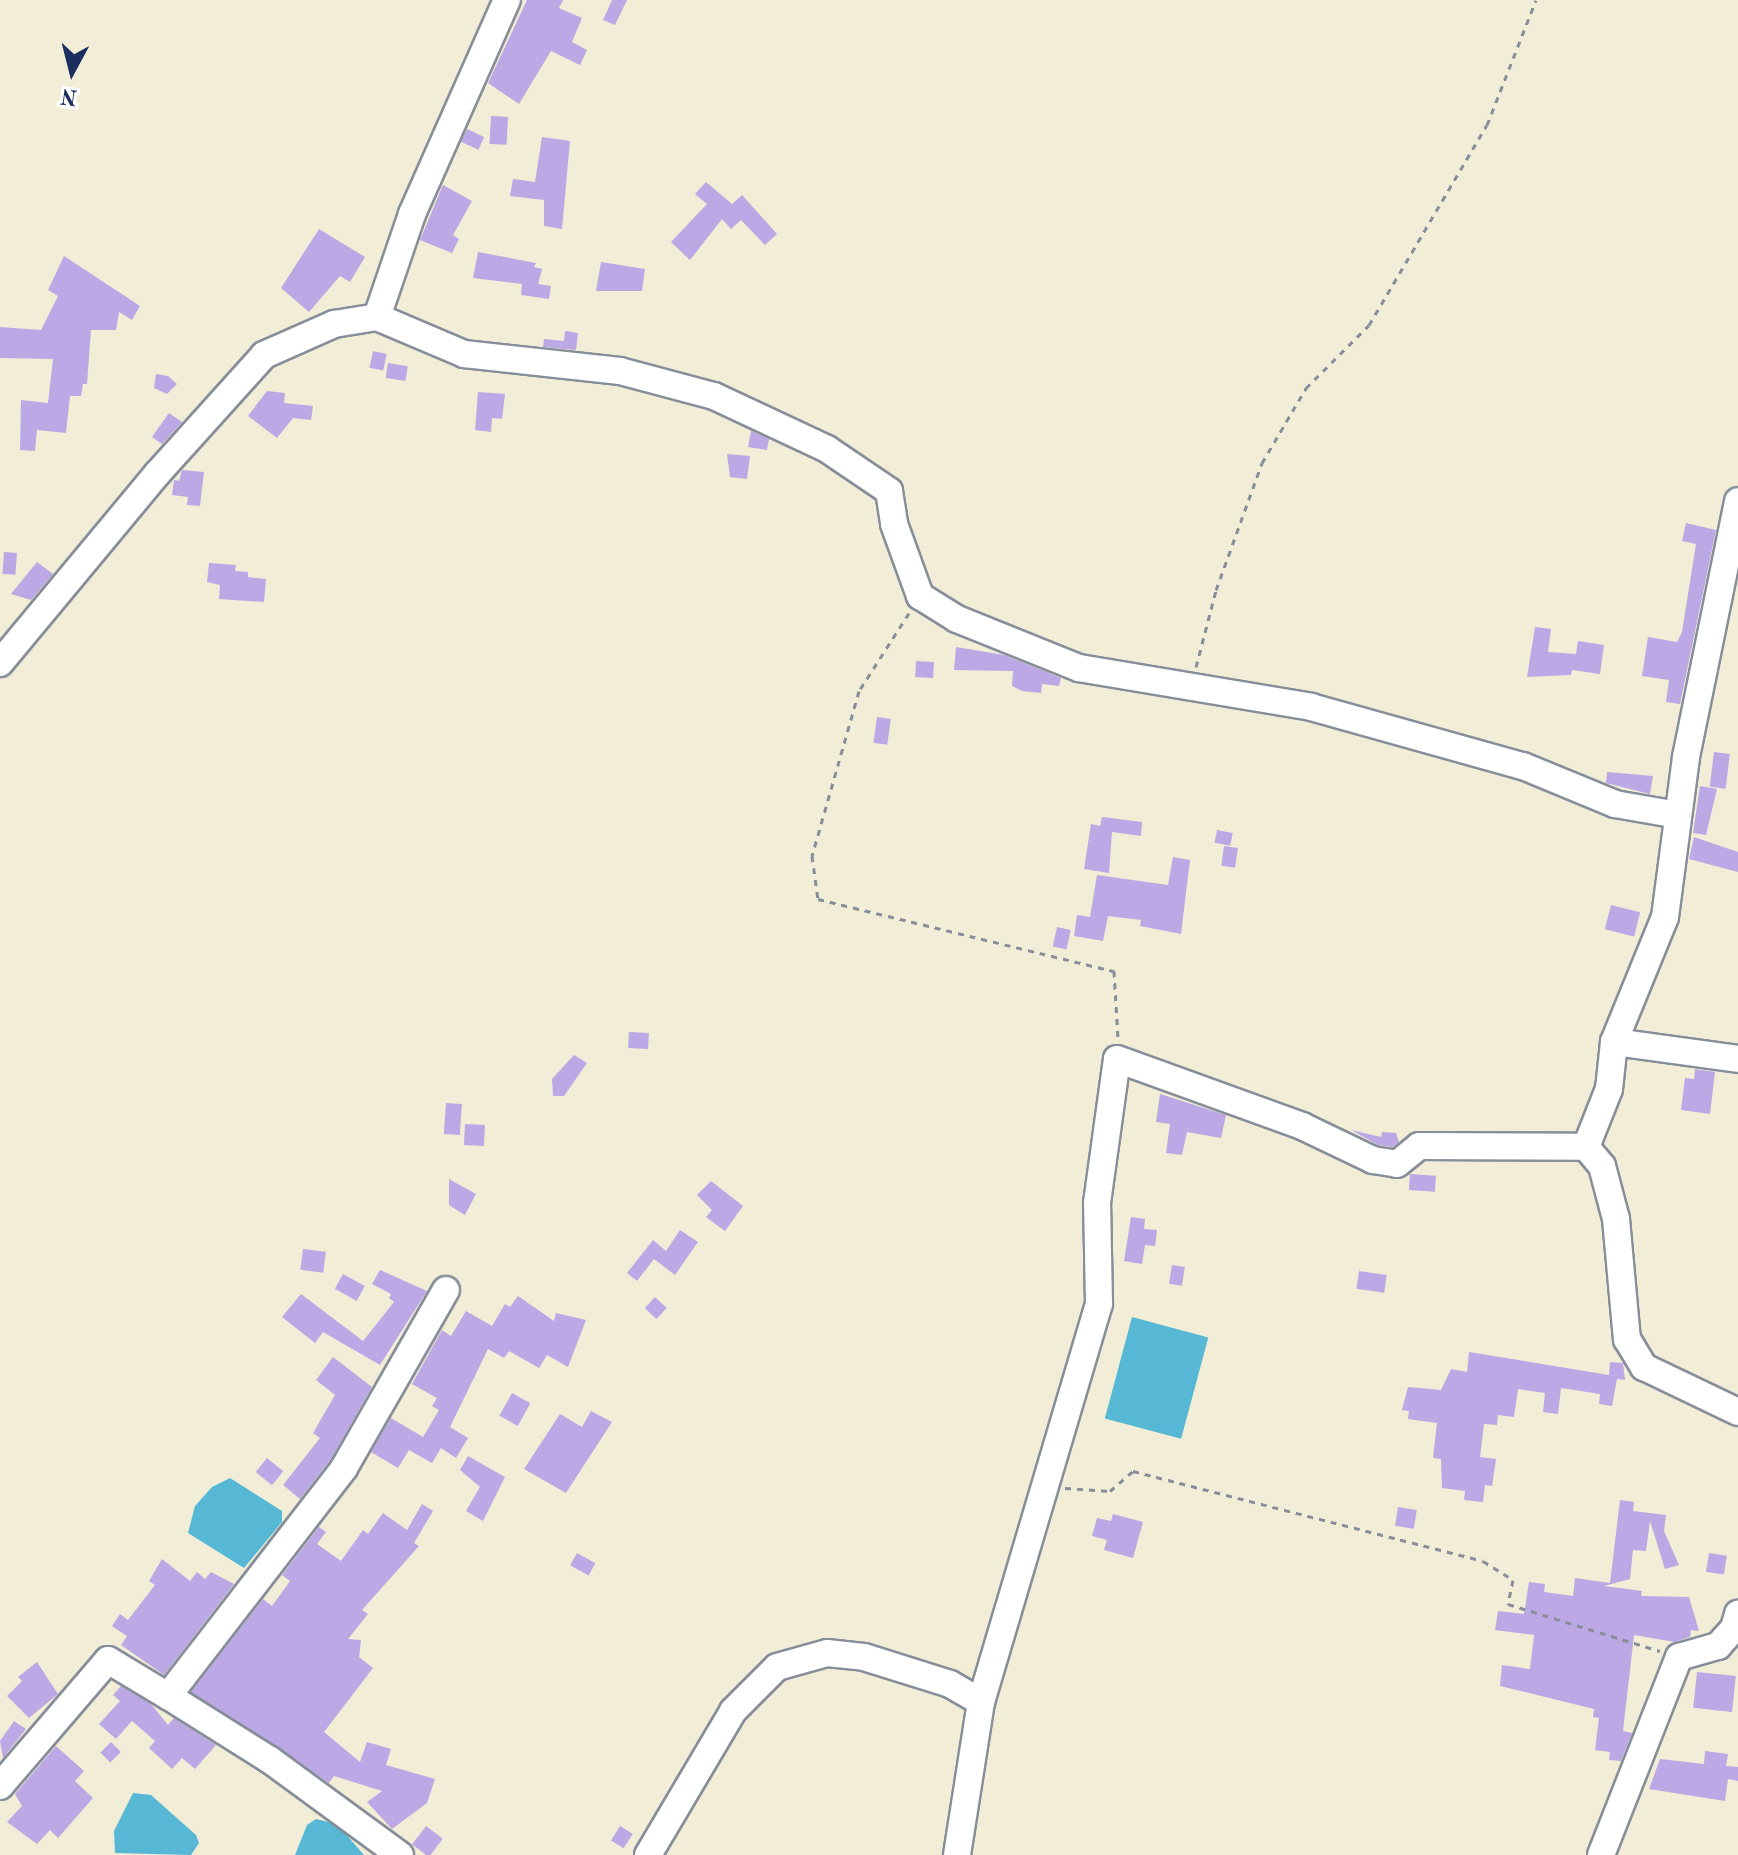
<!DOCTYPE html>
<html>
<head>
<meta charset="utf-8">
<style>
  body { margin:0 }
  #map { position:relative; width:1738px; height:1855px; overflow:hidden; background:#f1edd7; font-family:"Old Standard TT",serif }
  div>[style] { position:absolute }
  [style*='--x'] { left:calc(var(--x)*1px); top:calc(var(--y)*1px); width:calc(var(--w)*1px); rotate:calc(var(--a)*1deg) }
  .water>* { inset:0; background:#57b8d5; transform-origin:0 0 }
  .building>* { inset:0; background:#bba8e4; transform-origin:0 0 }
  .path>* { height:3px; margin-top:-1.5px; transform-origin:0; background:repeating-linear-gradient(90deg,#868e9a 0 6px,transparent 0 12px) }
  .roads { filter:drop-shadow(2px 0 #868e9a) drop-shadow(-2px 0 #868e9a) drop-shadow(0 2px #868e9a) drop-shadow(0 -2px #868e9a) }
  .minor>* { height:26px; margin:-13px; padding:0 13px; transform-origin:13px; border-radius:13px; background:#fff }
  span { translate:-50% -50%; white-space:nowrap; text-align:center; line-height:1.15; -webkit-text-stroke:6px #fff; paint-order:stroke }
  .north { position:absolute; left:32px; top:32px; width:80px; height:80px; -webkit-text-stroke:6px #fff; paint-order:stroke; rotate:187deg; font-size:22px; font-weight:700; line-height:32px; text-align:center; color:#1b2f5e }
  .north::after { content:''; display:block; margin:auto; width:28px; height:36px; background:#1b2f5e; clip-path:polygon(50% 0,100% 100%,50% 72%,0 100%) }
</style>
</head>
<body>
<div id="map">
  <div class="water">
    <i style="left:1132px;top:1317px;width:79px;height:105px;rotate:15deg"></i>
    <i style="clip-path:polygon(230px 1478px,282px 1511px,282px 1522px,244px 1568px,188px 1533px,195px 1506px,212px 1487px)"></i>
    <i style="clip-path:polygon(133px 1793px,151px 1795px,196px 1835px,199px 1843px,191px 1855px,115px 1853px,114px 1831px)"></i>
    <i style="clip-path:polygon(316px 1819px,337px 1824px,364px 1855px,295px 1855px,307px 1825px)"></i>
  </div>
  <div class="building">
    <i style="clip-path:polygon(527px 0,563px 0,559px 8px,582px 18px,572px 42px,587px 50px,580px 65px,551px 51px,519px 104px,488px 83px)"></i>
    <i style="clip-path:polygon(612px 0,627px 0,615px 25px,603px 20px)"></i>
    <i style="left:491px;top:116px;width:17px;height:28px;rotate:3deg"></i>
    <i style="left:467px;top:129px;width:19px;height:14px;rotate:25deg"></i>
    <i style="clip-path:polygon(542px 137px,570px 141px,562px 229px,544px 226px,544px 200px,510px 196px,513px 179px,535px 182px)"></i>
    <i style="clip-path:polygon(706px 182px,732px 204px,742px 195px,777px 234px,765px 245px,741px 220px,731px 229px,722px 219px,690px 260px,671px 242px,707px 204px,695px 194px)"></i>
    <i style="clip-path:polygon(443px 185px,472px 201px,453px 235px,459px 239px,452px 253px,420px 240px)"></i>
    <i style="clip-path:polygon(319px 229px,365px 257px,350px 282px,340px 276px,309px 312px,281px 288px)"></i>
    <i style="clip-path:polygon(478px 252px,536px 263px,534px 267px,542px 269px,538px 284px,551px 286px,549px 299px,521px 295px,522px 284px,473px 278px)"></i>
    <i style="clip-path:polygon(64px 256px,140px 306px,132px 320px,119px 312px,116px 330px,91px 330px,87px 384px,83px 384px,81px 396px,70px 396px,66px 433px,37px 430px,35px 451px,20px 450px,21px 400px,48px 403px,53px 359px,0 358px,0 327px,41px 330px,58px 296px,48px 290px)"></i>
    <i style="clip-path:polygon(601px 262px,645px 269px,642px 291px,596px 291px)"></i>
    <i style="clip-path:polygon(565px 331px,578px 333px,576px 350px,543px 347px,544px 339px,564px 341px)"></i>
    <i style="left:373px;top:351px;width:14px;height:17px;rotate:12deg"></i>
    <i style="left:388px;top:363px;width:20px;height:15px;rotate:9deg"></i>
    <i style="clip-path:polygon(156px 374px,168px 376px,177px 384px,167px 394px,154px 388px)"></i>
    <i style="clip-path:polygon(267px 391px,285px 393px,284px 403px,313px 406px,311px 420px,293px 418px,277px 438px,248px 416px)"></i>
    <i style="clip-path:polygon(478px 392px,505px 394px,502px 419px,492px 418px,491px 432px,475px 430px)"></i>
    <i style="clip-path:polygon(169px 413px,182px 422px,162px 444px,152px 437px)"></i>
    <i style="clip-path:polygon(751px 431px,769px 439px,767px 450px,748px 447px)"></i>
    <i style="clip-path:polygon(727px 454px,750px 456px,747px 479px,730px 477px)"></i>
    <i style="clip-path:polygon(182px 470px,204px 472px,200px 506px,187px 505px,188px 497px,172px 495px,174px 480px,179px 481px)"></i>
    <i style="clip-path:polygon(1686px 523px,1716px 530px,1680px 704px,1666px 702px,1669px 680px,1642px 676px,1648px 637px,1677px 642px,1682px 632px,1696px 544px,1682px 541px)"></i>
    <i style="left:4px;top:552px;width:13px;height:22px;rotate:4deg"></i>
    <i style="clip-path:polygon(37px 562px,53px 574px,31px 600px,11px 594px)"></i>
    <i style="clip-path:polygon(209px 563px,236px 565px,235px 571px,248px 572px,248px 577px,266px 579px,264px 602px,219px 599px,220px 585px,207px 582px)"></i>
    <i style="clip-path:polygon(1535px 627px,1551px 629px,1548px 652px,1576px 654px,1578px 641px,1604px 645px,1600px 674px,1572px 670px,1571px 675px,1527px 677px)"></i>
    <i style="clip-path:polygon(956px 647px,1004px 655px,1061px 678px,1059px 686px,1042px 684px,1041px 693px,1022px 691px,1012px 686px,1013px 671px,954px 670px)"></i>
    <i style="left:916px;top:661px;width:18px;height:16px;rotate:3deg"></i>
    <i style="left:877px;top:717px;width:14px;height:26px;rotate:8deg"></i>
    <i style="left:1714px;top:752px;width:16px;height:35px;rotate:7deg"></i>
    <i style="clip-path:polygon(1607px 772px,1653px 776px,1650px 794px,1606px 783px)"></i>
    <i style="clip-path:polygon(1700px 786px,1717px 789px,1706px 835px,1693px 833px)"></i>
    <i style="clip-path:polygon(1102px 817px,1142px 822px,1141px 836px,1112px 832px,1109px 873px,1084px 869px,1091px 824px,1100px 826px)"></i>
    <i style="left:1217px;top:830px;width:16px;height:13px;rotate:11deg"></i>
    <i style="clip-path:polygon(1694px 837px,1738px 852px,1738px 872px,1689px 859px)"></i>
    <i style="left:1224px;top:846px;width:14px;height:20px;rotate:8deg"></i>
    <i style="clip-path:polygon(1173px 857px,1190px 860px,1181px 934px,1140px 926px,1141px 920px,1108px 916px,1103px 941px,1074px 936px,1077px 915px,1090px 917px,1097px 875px,1168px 885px)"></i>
    <i style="left:1611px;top:905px;width:30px;height:25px;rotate:14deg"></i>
    <i style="left:1057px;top:927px;width:14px;height:20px;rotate:12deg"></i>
    <i style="left:629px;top:1032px;width:20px;height:16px;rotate:3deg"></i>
    <i style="clip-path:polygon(574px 1055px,587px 1063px,564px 1096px,553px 1096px,552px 1079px)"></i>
    <i style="clip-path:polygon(1695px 1069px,1715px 1072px,1710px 1114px,1681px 1110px,1685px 1078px,1694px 1079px)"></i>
    <i style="clip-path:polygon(1160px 1094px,1226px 1115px,1221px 1138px,1187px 1132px,1182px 1155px,1166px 1153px,1170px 1124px,1156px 1122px)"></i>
    <i style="left:446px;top:1103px;width:16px;height:31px;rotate:4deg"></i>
    <i style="left:465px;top:1124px;width:20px;height:21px;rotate:3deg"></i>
    <i style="clip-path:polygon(1351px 1130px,1381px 1137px,1382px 1132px,1396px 1133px,1399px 1142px,1392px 1147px,1378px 1145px)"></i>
    <i style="left:1410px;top:1174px;width:26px;height:16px;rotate:4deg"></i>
    <i style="clip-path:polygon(449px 1179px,476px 1194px,465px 1215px,449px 1205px)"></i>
    <i style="clip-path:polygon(711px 1181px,743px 1206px,725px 1231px,706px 1217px,712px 1210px,697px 1195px)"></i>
    <i style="clip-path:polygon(1131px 1217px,1145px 1219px,1144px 1229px,1157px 1230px,1155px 1246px,1145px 1245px,1142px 1264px,1124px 1261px)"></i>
    <i style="clip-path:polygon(680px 1230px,698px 1242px,675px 1275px,654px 1259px,637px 1281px,627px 1273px,653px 1240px,666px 1251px)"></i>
    <i style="left:303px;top:1249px;width:23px;height:21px;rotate:7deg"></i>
    <i style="left:1172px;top:1265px;width:13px;height:19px;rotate:9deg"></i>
    <i style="clip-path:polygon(380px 1270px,427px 1291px,380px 1365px,323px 1332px,315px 1343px,282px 1317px,301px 1294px,363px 1341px,394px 1302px,389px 1298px,391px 1294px,372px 1284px)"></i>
    <i style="left:1359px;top:1271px;width:28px;height:18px;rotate:8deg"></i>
    <i style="left:343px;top:1274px;width:25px;height:17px;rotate:29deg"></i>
    <i style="clip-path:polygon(518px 1296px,554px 1321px,556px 1313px,586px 1320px,568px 1367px,547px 1355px,539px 1368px,509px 1351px,504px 1358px,488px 1349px,450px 1427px,468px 1438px,456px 1458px,441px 1448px,432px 1463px,409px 1450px,398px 1468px,371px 1452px,391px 1418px,423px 1437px,439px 1410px,432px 1406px,437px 1398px,412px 1384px,442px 1330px,451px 1336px,466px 1311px,492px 1326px,505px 1304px,510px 1307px)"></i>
    <i style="left:655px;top:1297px;width:16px;height:15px;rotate:43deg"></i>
    <i style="clip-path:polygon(1469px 1352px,1609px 1375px,1610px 1362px,1623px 1363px,1625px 1380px,1617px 1379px,1612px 1406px,1599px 1404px,1600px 1394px,1561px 1388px,1558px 1414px,1543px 1412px,1545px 1393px,1518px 1389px,1514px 1417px,1498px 1415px,1497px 1425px,1484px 1424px,1480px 1457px,1496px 1459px,1492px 1486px,1485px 1485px,1483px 1502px,1464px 1500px,1465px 1491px,1442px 1488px,1441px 1459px,1433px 1458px,1437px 1423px,1408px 1419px,1409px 1411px,1402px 1410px,1408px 1387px,1441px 1390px,1451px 1369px,1467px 1372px)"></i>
    <i style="clip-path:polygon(333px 1357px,372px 1387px,331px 1459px,300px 1499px,283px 1485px,320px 1438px,313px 1433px,335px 1395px,316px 1380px)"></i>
    <i style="left:512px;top:1393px;width:21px;height:26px;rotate:29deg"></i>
    <i style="clip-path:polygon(591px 1411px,612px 1422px,566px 1493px,524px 1469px,560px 1414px,582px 1427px)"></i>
    <i style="clip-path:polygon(468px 1456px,505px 1477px,483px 1521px,466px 1511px,480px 1487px,460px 1470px)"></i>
    <i style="left:267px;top:1458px;width:21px;height:18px;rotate:39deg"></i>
    <i style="clip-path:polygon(1620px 1500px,1634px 1502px,1633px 1511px,1666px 1515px,1664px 1531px,1679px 1565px,1665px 1569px,1650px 1521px,1646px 1551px,1633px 1550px,1630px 1579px,1604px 1586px,1642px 1591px,1641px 1596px,1689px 1597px,1699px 1631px,1691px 1630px,1690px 1637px,1675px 1642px,1634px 1635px,1623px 1731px,1632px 1733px,1621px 1761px,1609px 1760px,1610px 1752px,1595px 1750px,1599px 1718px,1593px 1717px,1594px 1709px,1500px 1686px,1502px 1665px,1530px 1669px,1534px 1635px,1495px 1630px,1498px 1611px,1524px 1614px,1529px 1582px,1545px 1584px,1544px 1592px,1573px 1596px,1575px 1578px,1610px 1583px)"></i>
    <i style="clip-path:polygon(422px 1504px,433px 1511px,414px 1543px,419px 1546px,362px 1610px,368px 1614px,348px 1639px,361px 1640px,359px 1657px,373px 1668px,324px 1732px,360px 1762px,367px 1742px,391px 1749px,386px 1765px,435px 1779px,427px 1803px,392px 1829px,367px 1802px,382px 1791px,334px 1776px,329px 1783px,191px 1692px,263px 1599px,272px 1606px,290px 1581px,282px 1575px,319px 1527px,326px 1532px,317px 1544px,341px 1561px,363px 1530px,368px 1534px,383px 1513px,407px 1530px)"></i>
    <i style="left:1398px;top:1507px;width:19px;height:19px;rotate:9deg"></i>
    <i style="clip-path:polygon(1113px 1514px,1143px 1522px,1133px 1558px,1104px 1550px,1107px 1540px,1092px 1536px,1097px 1518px,1111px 1521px)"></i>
    <i style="left:577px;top:1553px;width:21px;height:14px;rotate:29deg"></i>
    <i style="left:1709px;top:1553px;width:18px;height:19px;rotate:9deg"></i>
    <i style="clip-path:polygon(162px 1559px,190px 1581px,197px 1572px,205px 1579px,211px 1572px,234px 1584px,164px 1675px,121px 1645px,127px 1636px,112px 1626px,120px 1614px,128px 1620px,155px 1585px,149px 1581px)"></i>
    <i style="clip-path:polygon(37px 1662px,58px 1694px,29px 1718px,7px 1696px,22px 1681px,18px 1677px)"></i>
    <i style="left:1697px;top:1672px;width:39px;height:36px;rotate:6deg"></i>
    <i style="clip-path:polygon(121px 1686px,151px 1704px,168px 1725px,174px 1718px,216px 1745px,195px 1769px,182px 1758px,172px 1769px,149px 1748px,155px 1741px,132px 1721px,116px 1739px,99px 1724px,120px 1701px,113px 1695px)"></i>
    <i style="clip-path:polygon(14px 1721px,26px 1729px,3px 1758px,0 1741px)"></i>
    <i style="left:111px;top:1742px;width:14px;height:15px;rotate:45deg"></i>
    <i style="clip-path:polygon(56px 1746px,84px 1771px,75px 1781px,93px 1798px,58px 1838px,50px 1830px,37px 1844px,7px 1822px,22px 1806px,15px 1794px)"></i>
    <i style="clip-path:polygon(1705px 1751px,1728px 1754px,1726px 1766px,1738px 1767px,1738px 1781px,1728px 1779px,1725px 1801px,1649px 1789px,1660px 1759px,1704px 1764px)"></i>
    <i style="left:426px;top:1826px;width:21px;height:23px;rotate:37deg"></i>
    <i style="left:620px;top:1826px;width:15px;height:17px;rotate:32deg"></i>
  </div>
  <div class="path">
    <i style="--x:909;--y:613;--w:93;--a:122.7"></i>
    <i style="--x:859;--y:691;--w:172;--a:105.9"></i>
    <i style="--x:812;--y:856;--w:43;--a:82.1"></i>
    <i style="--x:818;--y:899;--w:305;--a:13.7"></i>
    <i style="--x:1114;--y:971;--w:68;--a:86.6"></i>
    <i style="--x:1196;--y:667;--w:80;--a:-75.4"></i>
    <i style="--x:1216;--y:590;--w:135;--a:-70.1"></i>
    <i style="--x:1262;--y:463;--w:87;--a:-59.6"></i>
    <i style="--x:1306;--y:388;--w:89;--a:-45"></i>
    <i style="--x:1369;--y:325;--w:232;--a:-59.5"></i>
    <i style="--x:1487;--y:125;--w:134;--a:-68.6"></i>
    <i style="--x:1065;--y:1488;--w:45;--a:3.8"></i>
    <i style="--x:1110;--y:1491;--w:30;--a:-41"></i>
    <i style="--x:1133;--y:1471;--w:361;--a:14.4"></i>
    <i style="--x:1483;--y:1561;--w:36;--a:32"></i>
    <i style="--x:1513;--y:1580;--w:25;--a:102"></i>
    <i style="--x:1508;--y:1604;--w:159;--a:17.2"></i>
  </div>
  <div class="roads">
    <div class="minor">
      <i style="--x:377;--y:317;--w:109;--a:-71.2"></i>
      <i style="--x:412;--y:214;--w:234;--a:-66.1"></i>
      <i style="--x:0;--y:663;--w:246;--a:-50.3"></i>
      <i style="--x:157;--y:474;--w:160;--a:-48"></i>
      <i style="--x:264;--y:355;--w:77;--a:-23.9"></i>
      <i style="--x:334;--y:324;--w:44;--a:-9.2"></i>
      <i style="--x:377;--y:317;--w:95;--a:23"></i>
      <i style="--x:464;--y:354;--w:157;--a:6.2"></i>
      <i style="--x:620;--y:371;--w:97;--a:14.9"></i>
      <i style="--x:714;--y:396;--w:125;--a:25.1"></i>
      <i style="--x:827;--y:449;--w:75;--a:34.1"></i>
      <i style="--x:889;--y:491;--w:33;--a:81"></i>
      <i style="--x:894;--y:524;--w:77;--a:70.1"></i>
      <i style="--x:920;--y:596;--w:44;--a:31.9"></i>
      <i style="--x:957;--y:619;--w:131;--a:21.9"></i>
      <i style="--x:1079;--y:668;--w:235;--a:9.5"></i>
      <i style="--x:1311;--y:707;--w:220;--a:15.6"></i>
      <i style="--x:1523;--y:766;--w:100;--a:22.4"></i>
      <i style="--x:1615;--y:804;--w:64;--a:9.9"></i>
      <i style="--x:1614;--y:1042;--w:135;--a:-67.8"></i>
      <i style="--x:1665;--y:917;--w:161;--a:-82.5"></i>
      <i style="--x:1686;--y:757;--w:261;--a:-78.5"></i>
      <i style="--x:1586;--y:1147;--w:25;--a:50"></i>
      <i style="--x:1602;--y:1166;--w:55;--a:75.2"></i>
      <i style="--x:1616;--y:1219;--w:121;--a:84.8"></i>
      <i style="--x:1627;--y:1339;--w:33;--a:59"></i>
      <i style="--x:1644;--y:1367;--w:104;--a:25.6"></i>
      <i style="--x:168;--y:1696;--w:120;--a:32.1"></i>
      <i style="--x:270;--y:1760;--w:161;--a:36.2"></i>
      <i style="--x:0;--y:1786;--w:166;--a:-49.4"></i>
      <i style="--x:108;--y:1660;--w:70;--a:31"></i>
      <i style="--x:168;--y:1696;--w:288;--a:-52.3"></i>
      <i style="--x:344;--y:1468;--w:205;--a:-60.2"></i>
      <i style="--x:648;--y:1855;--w:167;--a:-59.4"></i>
      <i style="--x:733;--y:1711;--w:62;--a:-45"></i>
      <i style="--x:777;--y:1667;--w:52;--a:-15.6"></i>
      <i style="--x:827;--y:1653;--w:37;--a:6"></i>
      <i style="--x:864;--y:1657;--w:90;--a:17.4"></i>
      <i style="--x:950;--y:1684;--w:36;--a:30"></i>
      <i style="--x:957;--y:1855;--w:155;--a:-81.1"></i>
      <i style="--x:981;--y:1702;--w:415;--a:-73.5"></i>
      <i style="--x:1099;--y:1304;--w:101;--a:-91.1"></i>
      <i style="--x:1097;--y:1203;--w:145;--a:-82.1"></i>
      <i style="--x:1117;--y:1059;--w:197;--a:19.9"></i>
      <i style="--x:1302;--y:1126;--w:79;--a:25.6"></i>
      <i style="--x:1373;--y:1160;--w:24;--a:9"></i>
      <i style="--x:1397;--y:1164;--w:28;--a:-39"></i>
      <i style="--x:1419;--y:1146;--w:167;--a:0.3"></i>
      <i style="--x:1586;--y:1147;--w:62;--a:-68.4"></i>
      <i style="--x:1609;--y:1089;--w:47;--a:-83.9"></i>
      <i style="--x:1614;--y:1042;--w:125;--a:7.8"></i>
      <i style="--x:1601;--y:1855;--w:213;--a:-68.5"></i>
      <i style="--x:1679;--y:1657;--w:41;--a:-15.8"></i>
      <i style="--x:1718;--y:1646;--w:24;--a:-48"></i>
      <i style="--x:1734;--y:1628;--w:15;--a:-74"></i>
    </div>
  </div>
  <div class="north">N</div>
</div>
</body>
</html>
